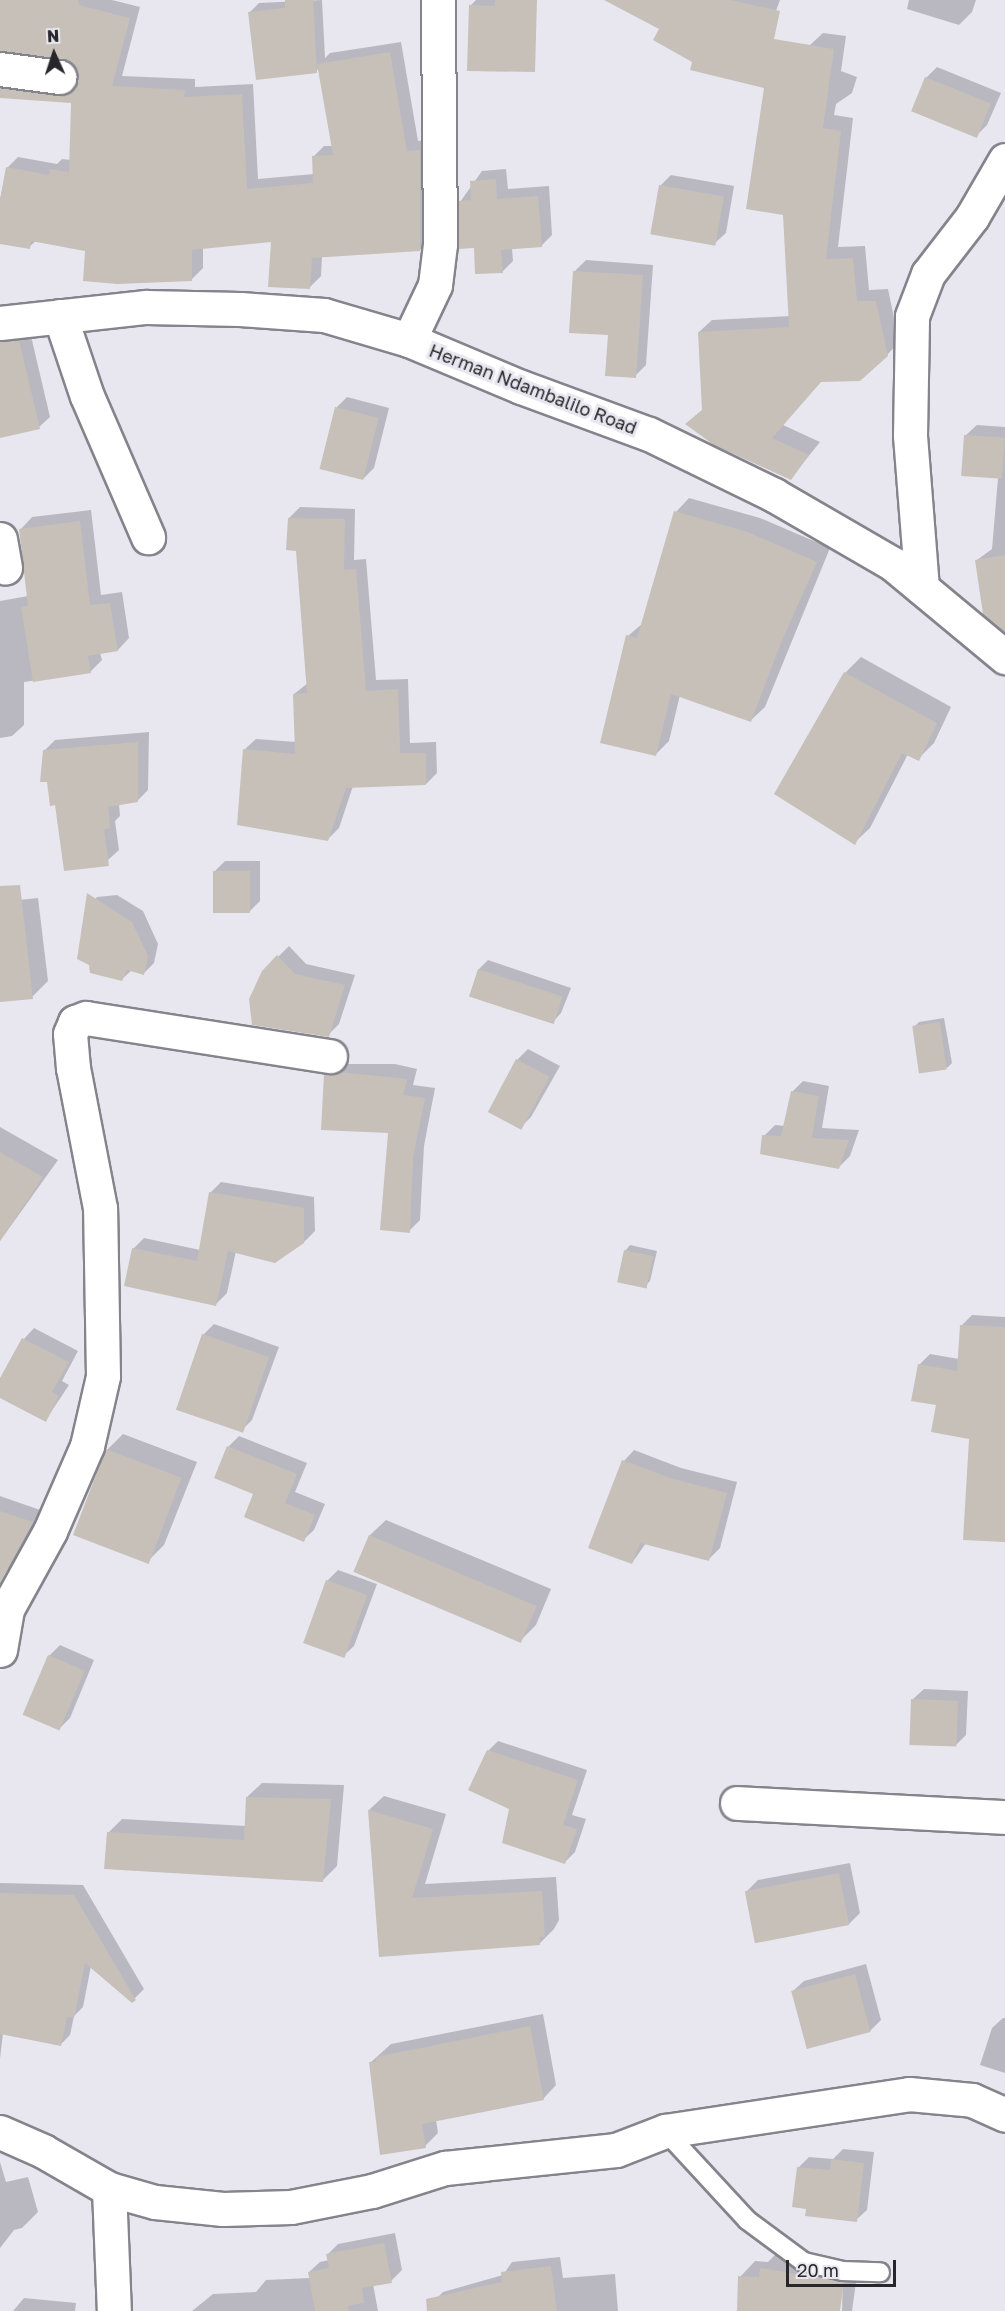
<!DOCTYPE html>
<html>
<head>
<meta charset="utf-8">
<style>
  body { margin:0 }
  #map { position:relative; width:1005px; height:2311px; overflow:hidden; background:#e8e7f0; font-family:"Golos Text",sans-serif }
  div>[style] { position:absolute }
  [style*='--x'] { left:calc(var(--x)*1px); top:calc(var(--y)*1px); width:calc(var(--w)*1px); rotate:calc(var(--a)*1deg) }
  .shadow>* { inset:0; background:#0003 }
  .building>* { inset:0; background:#c6c0b9; transform-origin:0 0 }
  .roads { filter:drop-shadow(2px 0 #85848c) drop-shadow(-2px 0 #85848c) drop-shadow(0 2px #85848c) drop-shadow(0 -2px #85848c) }
  .service>* { height:18px; margin:-9px; padding:0 9px; transform-origin:9px; border-radius:9px; background:#fff }
  .minor>* { height:33px; margin:-16.5px; padding:0 16.5px; transform-origin:16.5px; border-radius:16.5px; background:#fff }
  span { translate:-50% -50%; white-space:nowrap; text-align:center; line-height:1.15; -webkit-text-stroke:6px #e8e7f0; paint-order:stroke }
  .street-label { font-size:18px; color:#27272b }
  .north { position:absolute; left:24px; top:24px; width:60px; height:60px; -webkit-text-stroke:4px #e8e7f0; paint-order:stroke; rotate:357deg; font-size:16px; font-weight:700; line-height:24px; text-align:center; color:#27272b }
  .north::after { content:''; display:block; margin:auto; width:21px; height:27px; background:#27272b; clip-path:polygon(50% 0,100% 100%,50% 72%,0 100%) }
  .scale { position:absolute; left:786px; top:2260px; width:110px; height:27px; box-sizing:border-box; border:3px solid #27272b; border-top:0; padding-left:8px; font-size:18px; line-height:21px; white-space:nowrap; color:#27272b; -webkit-text-stroke:4px #e8e7f0; paint-order:stroke }
</style>
</head>
<body>
<div id="map">
  <div class="shadow">
    <i style="clip-path:polygon(0 0,112px 0,140px 7px,122px 76px,195px 79px,195px 87px,253px 84px,258px 179px,314px 174px,313px 157px,324px 146px,333px 146px,319px 68px,316px 71px,249px 13px,259px 3px,322px 0,325px 58px,330px 53px,401px 42px,418px 141px,431px 140px,431px 239px,420px 250px,322px 256px,321px 276px,310px 287px,272px 240px,203px 247px,203px 268px,192px 279px,86px 250px,36px 241px,29px 247px,0 242px,0 199px,7px 168px,18px 157px,57px 164px,62px 159px,71px 160px,73px 102px,0 96px,0 70px,9px 77px,76px 84px,79px 79px,77px 69px,63px 57px,0 51px)"></i>
    <i style="clip-path:polygon(476px 0,527px 0,516px 70px,470px 6px)"></i>
    <i style="clip-path:polygon(607px 0,780px 0,765px 41px,810px 45px,823px 33px,846px 36px,841px 71px,857px 77px,852px 93px,836px 104px,834px 115px,853px 118px,838px 247px,865px 246px,869px 290px,888px 289px,899px 342px,887px 355px,822px 380px,783px 425px,820px 442px,791px 478px,688px 424px,703px 409px,699px 332px,712px 320px,790px 316px,784px 214px,766px 87px,694px 61px,661px 29px)"></i>
    <i style="clip-path:polygon(909px 0,976px 0,972px 12px,959px 25px,907px 9px)"></i>
    <i style="clip-path:polygon(937px 67px,1001px 93px,987px 125px,976px 136px,926px 78px)"></i>
    <i style="clip-path:polygon(506px 169px,508px 189px,549px 186px,552px 235px,541px 246px,512px 248px,513px 261px,502px 272px,475px 247px,460px 202px,482px 171px)"></i>
    <i style="clip-path:polygon(671px 175px,734px 186px,726px 233px,715px 243px,660px 186px)"></i>
    <i style="clip-path:polygon(586px 260px,653px 265px,646px 365px,635px 376px,575px 271px)"></i>
    <i style="clip-path:polygon(31px 336px,50px 417px,39px 427px,0 380px,0 349px,7px 342px)"></i>
    <i style="clip-path:polygon(347px 397px,389px 408px,374px 468px,363px 479px,336px 408px)"></i>
    <i style="clip-path:polygon(977px 425px,1005px 427px,1005px 589px,977px 560px,992px 549px,998px 478px,966px 435px)"></i>
    <i style="clip-path:polygon(689px 498px,760px 518px,830px 548px,765px 707px,751px 720px,680px 695px,669px 741px,655px 755px,628px 636px,643px 623px,676px 512px)"></i>
    <i style="clip-path:polygon(300px 507px,355px 509px,354px 560px,366px 559px,376px 680px,408px 679px,410px 743px,436px 742px,437px 773px,426px 784px,353px 786px,339px 828px,328px 839px,245px 749px,256px 739px,296px 742px,294px 694px,308px 683px,298px 549px,289px 518px)"></i>
    <i style="clip-path:polygon(91px 510px,101px 595px,122px 592px,129px 638px,118px 650px,100px 653px,102px 660px,90px 672px,24px 682px,24px 725px,12px 736px,0 738px,0 601px,28px 596px,21px 529px,32px 517px)"></i>
    <i style="clip-path:polygon(861px 657px,951px 707px,934px 743px,918px 759px,908px 754px,870px 828px,854px 843px,845px 673px)"></i>
    <i style="clip-path:polygon(149px 732px,148px 790px,137px 801px,119px 804px,120px 816px,115px 821px,119px 850px,108px 860px,57px 803px,44px 751px,55px 740px)"></i>
    <i style="clip-path:polygon(225px 861px,260px 861px,260px 901px,249px 912px,214px 872px)"></i>
    <i style="clip-path:polygon(117px 895px,143px 911px,158px 944px,154px 963px,144px 973px,132px 970px,122px 979px,86px 908px,97px 897px)"></i>
    <i style="clip-path:polygon(38px 898px,48px 981px,32px 997px,0 1000px,0 902px)"></i>
    <i style="clip-path:polygon(289px 946px,306px 964px,355px 975px,339px 1024px,328px 1035px,263px 972px)"></i>
    <i style="clip-path:polygon(488px 960px,571px 988px,561px 1013px,552px 1023px,470px 995px,479px 969px)"></i>
    <i style="clip-path:polygon(944px 1018px,952px 1063px,947px 1068px,914px 1027px,919px 1022px)"></i>
    <i style="clip-path:polygon(528px 1049px,560px 1066px,531px 1117px,520px 1128px,489px 1111px,518px 1059px)"></i>
    <i style="clip-path:polygon(336px 1064px,395px 1064px,417px 1069px,413px 1085px,435px 1088px,424px 1146px,420px 1220px,409px 1231px,390px 1132px,325px 1075px)"></i>
    <i style="clip-path:polygon(803px 1081px,829px 1086px,822px 1128px,859px 1130px,850px 1156px,839px 1167px,764px 1136px,775px 1125px,785px 1126px,792px 1092px)"></i>
    <i style="clip-path:polygon(0 1127px,58px 1160px,0 1241px)"></i>
    <i style="clip-path:polygon(221px 1182px,314px 1197px,315px 1231px,304px 1242px,236px 1251px,227px 1293px,216px 1304px,133px 1249px,144px 1238px,200px 1250px,210px 1193px)"></i>
    <i style="clip-path:polygon(630px 1245px,657px 1251px,650px 1281px,645px 1286px,625px 1251px)"></i>
    <i style="clip-path:polygon(972px 1315px,1005px 1317px,1005px 1541px,970px 1437px,938px 1404px,919px 1365px,930px 1354px,959px 1359px,961px 1326px)"></i>
    <i style="clip-path:polygon(214px 1324px,279px 1347px,252px 1420px,241px 1431px,203px 1335px)"></i>
    <i style="clip-path:polygon(34px 1328px,78px 1351px,62px 1381px,69px 1385px,45px 1421px,0 1396px,0 1381px,24px 1339px)"></i>
    <i style="clip-path:polygon(123px 1434px,197px 1462px,164px 1545px,148px 1561px,107px 1450px)"></i>
    <i style="clip-path:polygon(239px 1436px,307px 1463px,295px 1492px,325px 1504px,314px 1530px,303px 1540px,255px 1493px,216px 1477px,229px 1446px)"></i>
    <i style="clip-path:polygon(634px 1450px,681px 1468px,737px 1482px,720px 1548px,709px 1559px,646px 1543px,632px 1563px,624px 1461px)"></i>
    <i style="clip-path:polygon(0 1496px,43px 1511px,16px 1561px,5px 1572px,0 1570px)"></i>
    <i style="clip-path:polygon(386px 1520px,551px 1589px,536px 1625px,520px 1641px,355px 1572px,370px 1535px)"></i>
    <i style="clip-path:polygon(338px 1570px,377px 1584px,354px 1646px,343px 1656px,327px 1581px)"></i>
    <i style="clip-path:polygon(60px 1645px,94px 1660px,70px 1718px,59px 1729px,49px 1656px)"></i>
    <i style="clip-path:polygon(924px 1689px,968px 1691px,966px 1735px,955px 1746px,913px 1699px)"></i>
    <i style="clip-path:polygon(498px 1741px,587px 1770px,572px 1815px,586px 1819px,575px 1852px,565px 1862px,511px 1808px,488px 1751px)"></i>
    <i style="clip-path:polygon(262px 1783px,344px 1785px,337px 1866px,323px 1880px,108px 1833px,122px 1819px,246px 1826px,247px 1797px)"></i>
    <i style="clip-path:polygon(384px 1796px,446px 1814px,425px 1884px,556px 1877px,559px 1920px,554px 1929px,540px 1943px,381px 1956px,369px 1810px)"></i>
    <i style="clip-path:polygon(850px 1863px,860px 1913px,849px 1924px,747px 1891px,758px 1880px)"></i>
    <i style="clip-path:polygon(0 1883px,83px 1885px,144px 1989px,132px 2001px,91px 1966px,83px 2007px,74px 2016px,70px 2035px,60px 2045px,3px 2033px,0 2059px)"></i>
    <i style="clip-path:polygon(866px 1964px,881px 2020px,870px 2031px,793px 1991px,804px 1981px)"></i>
    <i style="clip-path:polygon(543px 2014px,556px 2085px,543px 2099px,436px 2120px,438px 2133px,425px 2146px,370px 2063px,391px 2044px)"></i>
    <i style="clip-path:polygon(1003px 2018px,1005px 2018px,1005px 2073px,980px 2065px,992px 2028px)"></i>
    <i style="clip-path:polygon(843px 2149px,874px 2152px,867px 2210px,856px 2220px,807px 2208px,798px 2168px,809px 2157px,833px 2159px)"></i>
    <i style="clip-path:polygon(0 2162px,6px 2182px,28px 2177px,38px 2212px,22px 2228px,14px 2230px,0 2248px)"></i>
    <i style="clip-path:polygon(395px 2233px,402px 2270px,391px 2281px,373px 2284px,378px 2311px,192px 2311px,213px 2294px,256px 2292px,266px 2280px,310px 2278px,309px 2272px,320px 2262px,329px 2260px,328px 2254px,338px 2244px)"></i>
    <i style="clip-path:polygon(776px 2254px,858px 2268px,852px 2311px,842px 2311px,843px 2275px,838px 2311px,739px 2311px,740px 2277px,755px 2261px,768px 2262px)"></i>
    <i style="clip-path:polygon(560px 2257px,563px 2278px,615px 2274px,618px 2311px,435px 2311px,433px 2302px,443px 2292px,503px 2275px,512px 2262px)"></i>
    <i style="clip-path:polygon(24px 2298px,76px 2303px,75px 2311px,13px 2311px)"></i>
  </div>
  <div class="building">
    <i style="clip-path:polygon(0 0,78px 0,79px 5px,130px 18px,112px 86px,185px 90px,184px 97px,242px 94px,247px 189px,313px 183px,312px 156px,333px 155px,317px 64px,390px 52px,407px 151px,420px 150px,420px 251px,312px 258px,310px 289px,268px 287px,271px 242px,192px 250px,192px 281px,117px 284px,83px 281px,85px 251px,31px 241px,30px 249px,0 244px,0 200px,6px 167px,49px 175px,50px 169px,69px 172px,71px 103px,0 98px,0 88px,57px 96px,73px 89px,78px 79px,76px 69px,62px 59px,0 51px)"></i>
    <i style="clip-path:polygon(285px 0,313px 0,317px 73px,256px 80px,248px 12px,285px 8px)"></i>
    <i style="clip-path:polygon(495px 0,537px 0,535px 72px,467px 71px,469px 5px,495px 6px)"></i>
    <i style="clip-path:polygon(604px 0,731px 0,780px 11px,774px 39px,834px 49px,823px 128px,841px 131px,826px 259px,853px 258px,857px 301px,876px 301px,888px 356px,860px 381px,821px 382px,772px 438px,809px 455px,791px 480px,714px 445px,685px 424px,702px 410px,698px 332px,789px 327px,783px 215px,746px 209px,764px 88px,690px 70px,692px 62px,653px 40px,659px 29px)"></i>
    <i style="left:925px;top:77px;width:71px;height:37px;rotate:22deg"></i>
    <i style="clip-path:polygon(496px 179px,497px 199px,538px 196px,542px 247px,501px 250px,503px 273px,475px 274px,474px 248px,458px 249px,458px 201px,471px 200px,470px 181px)"></i>
    <i style="left:659px;top:185px;width:66px;height:50px;rotate:10deg"></i>
    <i style="clip-path:polygon(573px 271px,643px 275px,636px 378px,605px 376px,608px 335px,569px 333px)"></i>
    <i style="clip-path:polygon(19px 340px,40px 429px,0 438px,0 341px)"></i>
    <i style="left:335px;top:407px;width:45px;height:64px;rotate:14deg"></i>
    <i style="left:964px;top:435px;width:41px;height:41px;rotate:4deg"></i>
    <i style="clip-path:polygon(674px 511px,745px 531px,817px 562px,780px 645px,751px 722px,671px 694px,656px 756px,600px 743px,626px 635px,637px 638px)"></i>
    <i style="clip-path:polygon(288px 518px,345px 519px,344px 570px,356px 569px,366px 691px,398px 689px,400px 753px,426px 753px,426px 785px,346px 788px,328px 841px,237px 825px,243px 749px,295px 754px,293px 694px,307px 693px,296px 551px,286px 550px)"></i>
    <i style="clip-path:polygon(80px 521px,90px 605px,110px 603px,118px 651px,88px 656px,91px 673px,33px 682px,21px 607px,28px 606px,19px 529px)"></i>
    <i style="clip-path:polygon(1005px 555px,1005px 633px,983px 614px,975px 560px)"></i>
    <i style="clip-path:polygon(844px 672px,937px 723px,919px 761px,902px 753px,855px 845px,774px 794px)"></i>
    <i style="clip-path:polygon(138px 742px,138px 802px,108px 807px,110px 828px,104px 829px,109px 866px,64px 871px,55px 805px,50px 806px,47px 782px,40px 782px,43px 750px)"></i>
    <i style="left:250px;top:871px;width:42px;height:37px;rotate:90deg"></i>
    <i style="clip-path:polygon(20px 885px,33px 999px,0 1002px,0 886px)"></i>
    <i style="clip-path:polygon(87px 893px,132px 922px,148px 956px,144px 975px,127px 970px,122px 981px,90px 973px,89px 965px,77px 959px)"></i>
    <i style="clip-path:polygon(277px 955px,295px 974px,345px 985px,329px 1037px,252px 1025px,249px 999px,262px 971px)"></i>
    <i style="left:478px;top:969px;width:89px;height:29px;rotate:18deg"></i>
    <i style="left:940px;top:1022px;width:48px;height:28px;rotate:82deg"></i>
    <i style="left:516px;top:1059px;width:38px;height:60px;rotate:28deg"></i>
    <i style="clip-path:polygon(339px 1072px,407px 1079px,403px 1095px,425px 1098px,413px 1158px,410px 1233px,380px 1230px,388px 1133px,321px 1130px,324px 1074px)"></i>
    <i style="clip-path:polygon(791px 1091px,819px 1096px,812px 1138px,849px 1140px,839px 1169px,760px 1154px,762px 1135px,781px 1136px)"></i>
    <i style="clip-path:polygon(0 1152px,43px 1177px,0 1241px)"></i>
    <i style="clip-path:polygon(209px 1192px,304px 1208px,304px 1243px,275px 1263px,228px 1251px,216px 1306px,124px 1286px,132px 1248px,197px 1261px)"></i>
    <i style="left:624px;top:1250px;width:30px;height:33px;rotate:12deg"></i>
    <i style="clip-path:polygon(960px 1325px,1005px 1327px,1005px 1542px,963px 1540px,969px 1439px,931px 1432px,936px 1405px,911px 1401px,918px 1364px,957px 1371px)"></i>
    <i style="left:202px;top:1334px;width:71px;height:80px;rotate:19deg"></i>
    <i style="clip-path:polygon(22px 1338px,69px 1362px,52px 1392px,59px 1396px,46px 1422px,0 1398px,0 1378px)"></i>
    <i style="clip-path:polygon(227px 1446px,297px 1474px,285px 1503px,315px 1515px,304px 1542px,244px 1517px,253px 1494px,214px 1478px)"></i>
    <i style="left:106px;top:1449px;width:81px;height:92px;rotate:21deg"></i>
    <i style="clip-path:polygon(622px 1460px,670px 1478px,727px 1493px,709px 1561px,640px 1543px,632px 1564px,588px 1548px)"></i>
    <i style="clip-path:polygon(0 1511px,33px 1522px,0 1583px)"></i>
    <i style="left:369px;top:1535px;width:182px;height:40px;rotate:23deg"></i>
    <i style="left:326px;top:1580px;width:44px;height:67px;rotate:20deg"></i>
    <i style="left:48px;top:1655px;width:40px;height:65px;rotate:23deg"></i>
    <i style="left:911px;top:1699px;width:47px;height:46px;rotate:2deg"></i>
    <i style="clip-path:polygon(487px 1750px,578px 1780px,563px 1825px,577px 1829px,565px 1864px,502px 1843px,509px 1809px,468px 1790px)"></i>
    <i style="clip-path:polygon(246px 1797px,331px 1799px,323px 1882px,104px 1869px,107px 1832px,244px 1840px)"></i>
    <i style="clip-path:polygon(368px 1810px,433px 1829px,412px 1898px,542px 1891px,545px 1937px,540px 1937px,540px 1945px,379px 1957px)"></i>
    <i style="left:839px;top:1873px;width:53px;height:96px;rotate:79deg"></i>
    <i style="clip-path:polygon(0 1893px,74px 1895px,136px 2000px,132px 2003px,85px 1963px,74px 2018px,67px 2017px,61px 2046px,0 2034px)"></i>
    <i style="left:855px;top:1974px;width:60px;height:66px;rotate:75deg"></i>
    <i style="clip-path:polygon(530px 2026px,544px 2100px,422px 2124px,426px 2148px,380px 2155px,369px 2062px,376px 2062px,376px 2057px)"></i>
    <i style="clip-path:polygon(831px 2159px,864px 2163px,857px 2222px,805px 2216px,806px 2209px,792px 2207px,797px 2167px,830px 2170px)"></i>
    <i style="clip-path:polygon(384px 2243px,392px 2283px,362px 2288px,364px 2303px,348px 2306px,349px 2311px,315px 2311px,308px 2272px,329px 2268px,326px 2254px)"></i>
    <i style="clip-path:polygon(551px 2266px,557px 2311px,427px 2311px,426px 2299px,502px 2282px,501px 2272px)"></i>
    <i style="clip-path:polygon(760px 2268px,844px 2282px,840px 2311px,737px 2311px,738px 2276px,759px 2277px)"></i>
  </div>
  <div class="roads">
    <div class="service">
      <i style="--x:665;--y:2131;--w:121;--a:47.3"></i>
      <i style="--x:747;--y:2220;--w:71;--a:36.4"></i>
      <i style="--x:804;--y:2262;--w:39;--a:13"></i>
      <i style="--x:842;--y:2271;--w:38;--a:2"></i>
    </div>
    <div class="minor">
      <i style="--x:0;--y:69;--w:60;--a:7.7"></i>
      <i style="--x:60;--y:316;--w:84;--a:71.4"></i>
      <i style="--x:87;--y:396;--w:154;--a:66.6"></i>
      <i style="--x:0;--y:323;--w:147;--a:-6.3"></i>
      <i style="--x:146;--y:307;--w:94;--a:1.2"></i>
      <i style="--x:240;--y:309;--w:84;--a:4.1"></i>
      <i style="--x:324;--y:315;--w:89;--a:16.4"></i>
      <i style="--x:409;--y:340;--w:121;--a:22.8"></i>
      <i style="--x:521;--y:387;--w:136;--a:20.2"></i>
      <i style="--x:649;--y:434;--w:139;--a:26"></i>
      <i style="--x:774;--y:495;--w:138;--a:30.1"></i>
      <i style="--x:893;--y:564;--w:146;--a:39.7"></i>
      <i style="--x:409;--y:340;--w:61;--a:-64.7"></i>
      <i style="--x:435;--y:285;--w:41;--a:-83"></i>
      <i style="--x:440;--y:244;--w:244;--a:-90.5"></i>
      <i style="--x:0;--y:539;--w:29;--a:80"></i>
      <i style="--x:922;--y:588;--w:153;--a:-94.5"></i>
      <i style="--x:910;--y:435;--w:119;--a:-89"></i>
      <i style="--x:912;--y:316;--w:45;--a:-69.1"></i>
      <i style="--x:928;--y:274;--w:72;--a:-52.3"></i>
      <i style="--x:972;--y:217;--w:66;--a:-59.9"></i>
      <i style="--x:0;--y:1650;--w:42;--a:-80.3"></i>
      <i style="--x:7;--y:1609;--w:89;--a:-61.1"></i>
      <i style="--x:50;--y:1531;--w:93;--a:-66.5"></i>
      <i style="--x:87;--y:1446;--w:72;--a:-77.1"></i>
      <i style="--x:103;--y:1376;--w:168;--a:-91"></i>
      <i style="--x:100;--y:1208;--w:143;--a:-100.9"></i>
      <i style="--x:73;--y:1068;--w:34;--a:-95"></i>
      <i style="--x:70;--y:1034;--w:13;--a:-67"></i>
      <i style="--x:75;--y:1022;--w:12;--a:-20"></i>
      <i style="--x:86;--y:1018;--w:247;--a:8.9"></i>
      <i style="--x:737;--y:1803;--w:268;--a:3"></i>
      <i style="--x:0;--y:2132;--w:47;--a:23.8"></i>
      <i style="--x:43;--y:2151;--w:76;--a:29.9"></i>
      <i style="--x:109;--y:2189;--w:48;--a:15.8"></i>
      <i style="--x:155;--y:2202;--w:68;--a:5.9"></i>
      <i style="--x:223;--y:2209;--w:68;--a:-1.7"></i>
      <i style="--x:291;--y:2207;--w:83;--a:-11.2"></i>
      <i style="--x:372;--y:2191;--w:77;--a:-17.5"></i>
      <i style="--x:445;--y:2168;--w:172;--a:-6"></i>
      <i style="--x:616;--y:2150;--w:53;--a:-21.2"></i>
      <i style="--x:665;--y:2131;--w:247;--a:-8.6"></i>
      <i style="--x:909;--y:2094;--w:63;--a:5.4"></i>
      <i style="--x:972;--y:2100;--w:36;--a:24"></i>
      <i style="--x:109;--y:2189;--w:122;--a:87.7"></i>
    </div>
  </div>
  <div class="street-label">
    <span style="left:533px;top:389px;rotate:21deg">Herman Ndambalilo Road</span>
  </div>
  <div class="north">N</div>
  <div class="scale">20 m</div>
</div>
</body>
</html>
